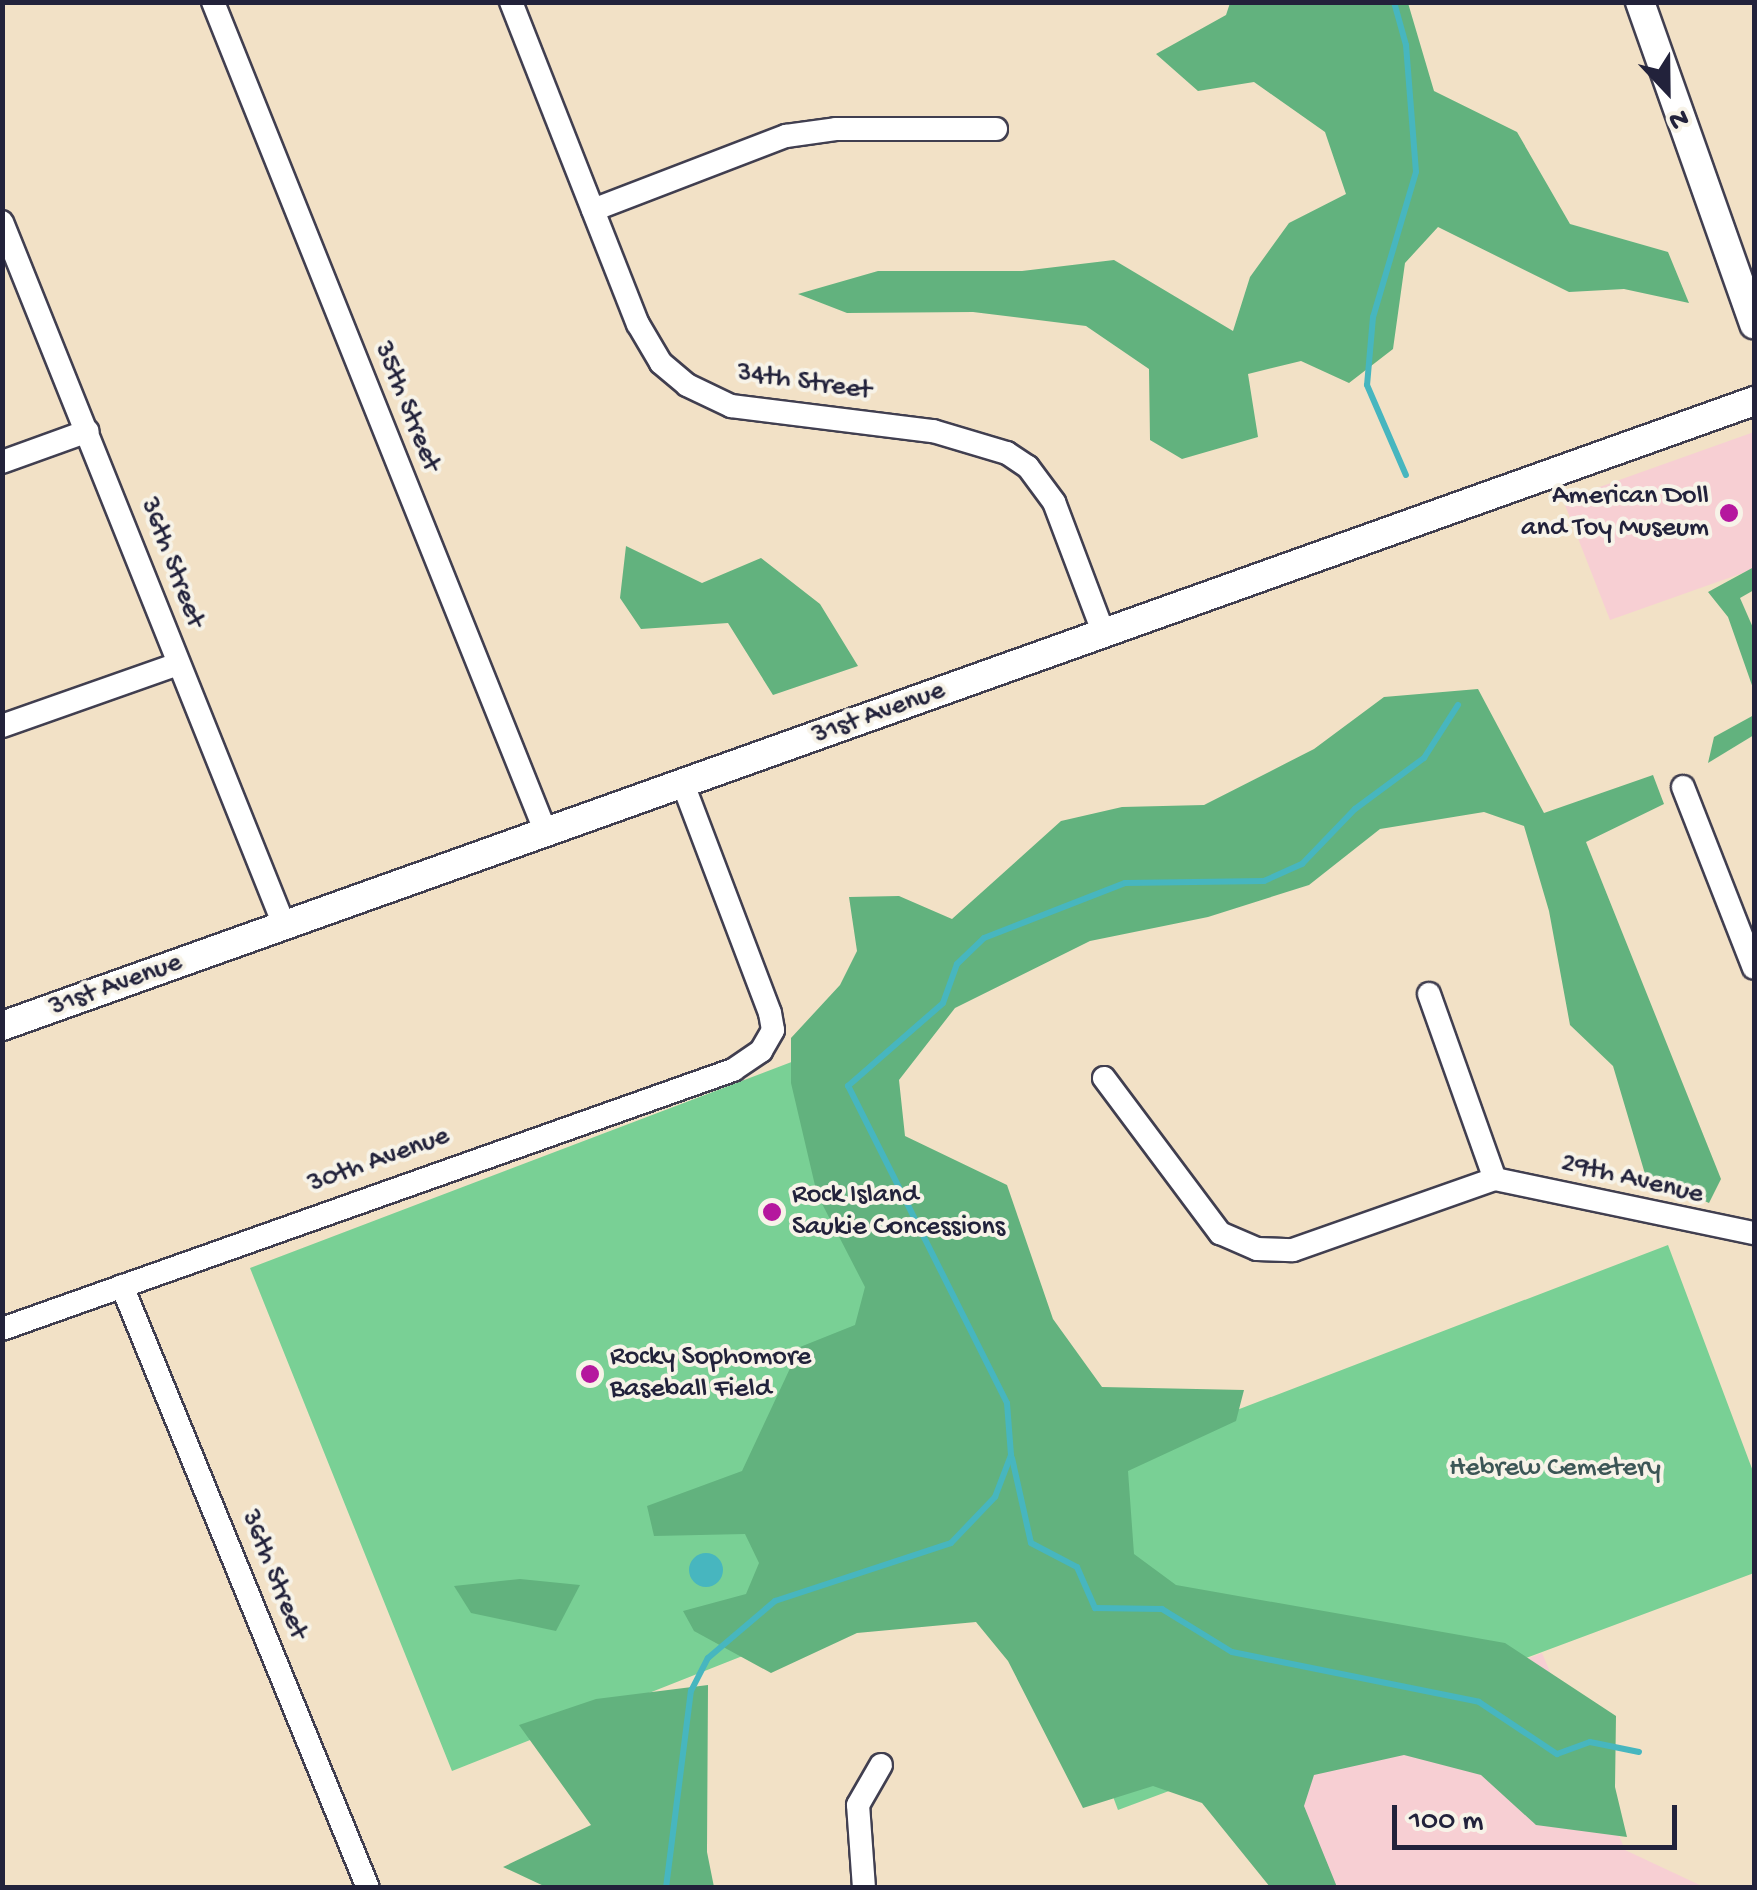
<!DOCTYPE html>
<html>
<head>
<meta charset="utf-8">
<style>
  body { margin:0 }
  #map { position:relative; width:1757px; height:1890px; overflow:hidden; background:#f2e1c6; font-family:"Gochi Hand",sans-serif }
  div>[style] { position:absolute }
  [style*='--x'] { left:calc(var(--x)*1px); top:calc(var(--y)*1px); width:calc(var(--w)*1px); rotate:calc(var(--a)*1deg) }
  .built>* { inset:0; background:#f7cfd3 }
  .green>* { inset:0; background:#79d095 }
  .forest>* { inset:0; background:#62b27e }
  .water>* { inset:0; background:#47b6bf }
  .round { border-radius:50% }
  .stream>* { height:6px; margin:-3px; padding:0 3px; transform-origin:3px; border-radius:3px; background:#47b6bf }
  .roads { filter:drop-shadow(2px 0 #413f50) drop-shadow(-2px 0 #413f50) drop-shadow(0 2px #413f50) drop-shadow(0 -2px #413f50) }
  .minor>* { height:22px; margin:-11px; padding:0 11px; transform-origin:11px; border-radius:11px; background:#fff }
  .tertiary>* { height:28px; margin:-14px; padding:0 14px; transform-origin:14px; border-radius:14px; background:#fff }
  .dots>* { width:28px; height:28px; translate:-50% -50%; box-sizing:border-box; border:5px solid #f7f3e8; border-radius:50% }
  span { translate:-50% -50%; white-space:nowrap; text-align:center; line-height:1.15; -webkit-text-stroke:8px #f7f3e8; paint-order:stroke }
  .street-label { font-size:28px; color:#22223b }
  .poi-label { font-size:28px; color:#22223b }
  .right { translate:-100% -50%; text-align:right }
  .left { translate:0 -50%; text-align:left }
  .park-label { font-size:28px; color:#3c5656 }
  .frame { position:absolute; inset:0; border:5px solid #22223b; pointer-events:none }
  .north { position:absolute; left:1617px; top:40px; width:100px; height:100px; -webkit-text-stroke:8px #f7f3e8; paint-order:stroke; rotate:158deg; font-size:28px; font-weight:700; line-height:40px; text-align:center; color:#22223b }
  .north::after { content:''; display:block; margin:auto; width:35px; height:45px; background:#22223b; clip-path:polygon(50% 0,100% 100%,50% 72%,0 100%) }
  .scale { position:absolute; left:1392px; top:1805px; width:285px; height:45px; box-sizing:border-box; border:5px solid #22223b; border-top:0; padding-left:12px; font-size:30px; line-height:35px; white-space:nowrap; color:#22223b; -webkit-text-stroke:8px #f7f3e8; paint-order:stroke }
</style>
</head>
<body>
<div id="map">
  <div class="built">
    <i style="clip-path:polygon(1754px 432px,1754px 569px,1610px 620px,1563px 500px)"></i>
    <i style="clip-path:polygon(1542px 1653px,1625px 1850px,1704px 1887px,1330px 1887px,1279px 1750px)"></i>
  </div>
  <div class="green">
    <i style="clip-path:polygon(823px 1050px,1002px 1500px,1668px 1245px,1754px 1474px,1754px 1573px,1118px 1810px,1020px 1546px,452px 1771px,250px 1268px)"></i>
  </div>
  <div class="forest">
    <i style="clip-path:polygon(1408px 3px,1434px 91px,1517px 132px,1570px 224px,1668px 252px,1689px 303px,1624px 289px,1569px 292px,1438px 227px,1405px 263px,1393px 349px,1349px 383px,1301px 361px,1248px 374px,1258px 437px,1182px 459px,1150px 440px,1149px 369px,1086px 326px,973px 312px,847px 313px,798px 294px,878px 271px,1022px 271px,1114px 260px,1233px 331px,1250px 277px,1289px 223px,1346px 194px,1325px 132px,1254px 82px,1198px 91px,1156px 54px,1226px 15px,1230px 3px)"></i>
    <i style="clip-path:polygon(626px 546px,702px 583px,761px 558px,820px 604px,858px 666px,773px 695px,728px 623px,641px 629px,620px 598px)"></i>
    <i style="clip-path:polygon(1754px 567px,1754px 590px,1740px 598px,1754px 630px,1754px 691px,1728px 617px,1708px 592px)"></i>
    <i style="clip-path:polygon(1478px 689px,1544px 813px,1653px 775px,1664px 804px,1586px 842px,1721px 1179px,1709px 1203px,1645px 1174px,1613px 1066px,1570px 1025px,1549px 911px,1524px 826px,1484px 812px,1380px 829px,1309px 885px,1208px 917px,1090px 941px,955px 1008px,899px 1080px,905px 1136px,1007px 1185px,1053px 1319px,1102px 1387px,1244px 1390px,1236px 1421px,1128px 1471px,1134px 1554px,1176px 1585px,1505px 1643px,1616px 1716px,1615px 1787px,1627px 1837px,1536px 1825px,1481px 1775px,1404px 1755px,1314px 1775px,1304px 1806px,1337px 1887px,1270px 1887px,1202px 1803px,1153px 1786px,1083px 1808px,1008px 1661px,976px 1622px,857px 1633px,771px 1673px,694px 1631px,683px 1611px,746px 1594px,759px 1563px,745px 1534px,654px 1536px,647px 1506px,742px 1471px,800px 1347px,855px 1325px,865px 1287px,817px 1194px,791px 1083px,791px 1038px,840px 985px,857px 951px,849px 897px,899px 896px,952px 919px,1061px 821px,1122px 807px,1204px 805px,1314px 749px,1384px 697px)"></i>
    <i style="clip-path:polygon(1754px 715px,1754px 735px,1708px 763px,1714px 737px)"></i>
    <i style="clip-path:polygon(520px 1579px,580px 1585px,556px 1631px,471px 1613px,454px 1586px)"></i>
    <i style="clip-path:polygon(708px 1685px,707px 1852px,714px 1887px,546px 1887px,503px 1867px,591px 1825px,519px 1725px,596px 1699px)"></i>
  </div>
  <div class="water">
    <i class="round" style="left:689px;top:1553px;width:34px;height:34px"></i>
  </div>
  <div class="stream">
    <i style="--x:1394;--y:2;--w:45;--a:74.4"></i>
    <i style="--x:1406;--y:45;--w:127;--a:85.5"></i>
    <i style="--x:1416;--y:172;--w:151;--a:106.5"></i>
    <i style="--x:1373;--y:317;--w:68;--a:95"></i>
    <i style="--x:1367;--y:385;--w:98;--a:66.6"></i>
    <i style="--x:1012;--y:1458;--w:87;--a:77.4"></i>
    <i style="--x:1031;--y:1543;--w:52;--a:27.6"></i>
    <i style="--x:1077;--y:1567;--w:45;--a:66.3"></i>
    <i style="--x:1095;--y:1608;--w:67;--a:0.9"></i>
    <i style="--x:1162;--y:1609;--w:82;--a:31.6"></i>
    <i style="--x:1232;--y:1652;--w:252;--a:11.4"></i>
    <i style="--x:1479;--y:1702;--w:94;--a:33.7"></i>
    <i style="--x:1557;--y:1754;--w:35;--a:-20"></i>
    <i style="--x:1590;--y:1742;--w:50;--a:11.5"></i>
    <i style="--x:666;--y:1888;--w:199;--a:-82.8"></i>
    <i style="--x:691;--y:1691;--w:37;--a:-63"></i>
    <i style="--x:708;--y:1658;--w:88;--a:-40.4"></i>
    <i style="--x:775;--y:1601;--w:185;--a:-18.2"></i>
    <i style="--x:951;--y:1543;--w:64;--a:-46.3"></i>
    <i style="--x:995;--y:1497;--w:45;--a:-69.1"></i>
    <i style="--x:1011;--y:1455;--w:52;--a:-94.4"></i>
    <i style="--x:1007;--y:1403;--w:355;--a:-116.6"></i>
    <i style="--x:848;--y:1086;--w:126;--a:-41.1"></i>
    <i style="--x:943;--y:1003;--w:41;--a:-70.3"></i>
    <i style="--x:957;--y:964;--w:37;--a:-44"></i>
    <i style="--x:984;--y:938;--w:151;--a:-21.3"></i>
    <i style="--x:1125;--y:883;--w:139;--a:-0.8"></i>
    <i style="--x:1264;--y:881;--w:42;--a:-24.1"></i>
    <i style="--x:1302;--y:864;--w:76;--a:-46.1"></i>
    <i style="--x:1355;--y:809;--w:86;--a:-36.5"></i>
    <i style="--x:1424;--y:758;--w:63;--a:-57.3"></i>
  </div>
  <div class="roads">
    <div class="minor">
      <i style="--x:213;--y:2;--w:895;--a:68.16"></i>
      <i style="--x:511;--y:2;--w:346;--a:68.5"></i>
      <i style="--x:638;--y:324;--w:45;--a:59.5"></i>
      <i style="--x:661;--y:363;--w:34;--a:40"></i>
      <i style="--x:687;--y:385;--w:49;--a:25.5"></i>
      <i style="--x:731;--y:406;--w:204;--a:7.1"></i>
      <i style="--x:933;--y:431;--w:77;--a:16.6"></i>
      <i style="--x:1007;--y:453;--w:25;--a:34"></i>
      <i style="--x:1028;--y:467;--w:44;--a:53.4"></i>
      <i style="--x:1054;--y:502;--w:141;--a:69.3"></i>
      <i style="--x:593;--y:210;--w:207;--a:-21"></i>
      <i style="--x:786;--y:136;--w:50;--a:-8"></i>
      <i style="--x:836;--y:129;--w:160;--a:0"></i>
      <i style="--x:2;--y:222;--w:757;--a:68.14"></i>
      <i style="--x:2;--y:462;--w:91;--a:-19.8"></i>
      <i style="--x:2;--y:726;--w:187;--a:-19.4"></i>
      <i style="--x:1683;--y:787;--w:194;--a:68.6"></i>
      <i style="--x:1429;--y:994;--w:196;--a:70.4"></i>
      <i style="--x:1104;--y:1078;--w:194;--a:53.2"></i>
      <i style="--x:1220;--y:1233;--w:40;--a:23.4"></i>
      <i style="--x:1257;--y:1249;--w:36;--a:2"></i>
      <i style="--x:1293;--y:1250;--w:214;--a:-19.4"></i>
      <i style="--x:1495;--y:1179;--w:265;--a:11.8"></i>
      <i style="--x:122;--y:1286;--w:650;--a:67.77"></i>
      <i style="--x:2;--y:1329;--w:776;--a:-19.51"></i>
      <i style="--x:733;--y:1070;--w:34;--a:-34"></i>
      <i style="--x:761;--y:1051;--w:24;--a:-60"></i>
      <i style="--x:773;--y:1030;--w:17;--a:-100"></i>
      <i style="--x:770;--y:1013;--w:245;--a:-110.8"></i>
      <i style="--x:864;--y:1888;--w:83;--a:-94.1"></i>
      <i style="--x:858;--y:1805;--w:46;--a:-60.1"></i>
    </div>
    <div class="tertiary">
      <i style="--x:1640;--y:2;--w:342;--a:70.5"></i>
      <i style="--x:2;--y:1026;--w:1860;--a:-19.63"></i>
    </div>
  </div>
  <div class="dots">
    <i style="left:1729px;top:513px;background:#b5179e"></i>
    <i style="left:772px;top:1212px;background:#b5179e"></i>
    <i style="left:590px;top:1374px;background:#b5179e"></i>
  </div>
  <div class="street-label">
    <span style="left:804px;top:383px;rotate:8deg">34th Street</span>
    <span style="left:406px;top:407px;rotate:68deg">35th Street</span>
    <span style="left:171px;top:563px;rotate:69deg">36th Street</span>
    <span style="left:879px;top:714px;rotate:-20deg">31st Avenue</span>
    <span style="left:116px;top:986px;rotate:-20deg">31st Avenue</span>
    <span style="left:379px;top:1161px;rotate:-20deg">30th Avenue</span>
    <span style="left:1632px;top:1180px;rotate:13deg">29th Avenue</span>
    <span style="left:273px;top:1575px;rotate:68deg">36th Street</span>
  </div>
  <div class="poi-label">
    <span class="right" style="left:1709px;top:513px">American Doll<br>and Toy Museum</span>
    <span class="left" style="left:792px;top:1212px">Rock Island<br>Saukie Concessions</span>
    <span class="left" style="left:610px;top:1374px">Rocky Sophomore<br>Baseball Field</span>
  </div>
  <div class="park-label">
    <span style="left:1555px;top:1469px">Hebrew Cemetery</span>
  </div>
  <div class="frame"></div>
  <div class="north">N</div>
  <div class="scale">100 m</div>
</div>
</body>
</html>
